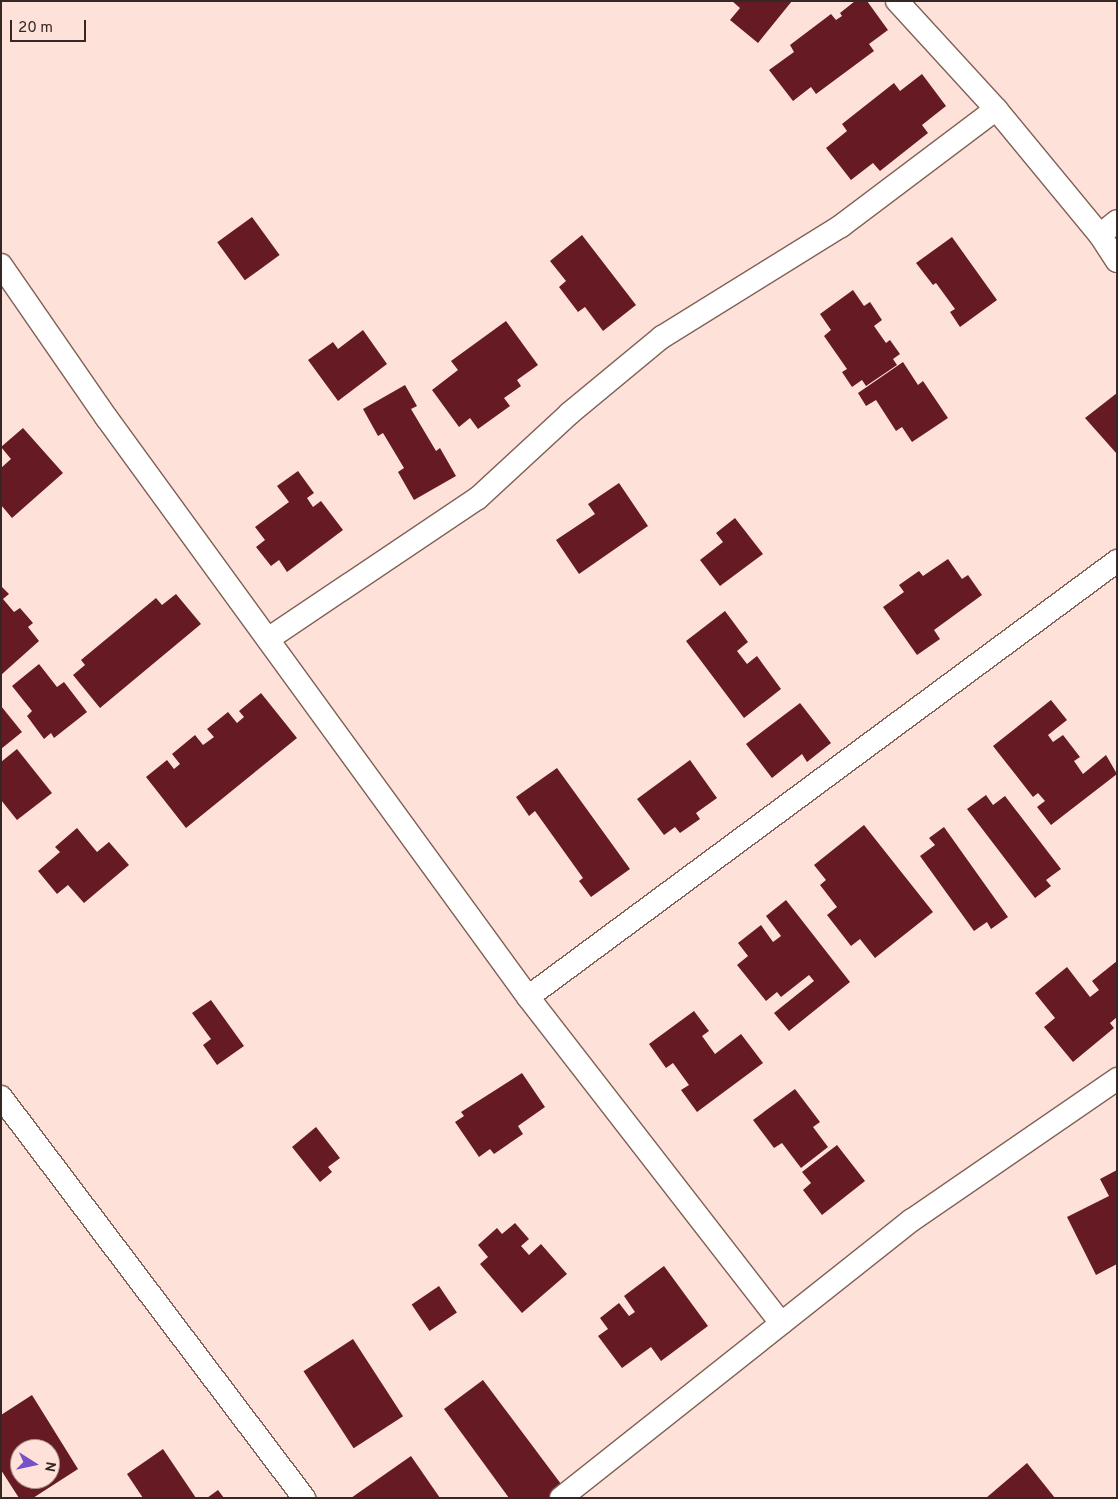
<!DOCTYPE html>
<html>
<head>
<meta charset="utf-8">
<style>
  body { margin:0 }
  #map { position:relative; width:1118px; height:1499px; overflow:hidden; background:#fee1d8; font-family:Overpass,sans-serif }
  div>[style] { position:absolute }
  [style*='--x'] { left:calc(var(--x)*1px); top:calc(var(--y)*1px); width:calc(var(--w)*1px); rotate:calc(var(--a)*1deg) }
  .building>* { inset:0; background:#661b24; transform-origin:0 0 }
  .roads { filter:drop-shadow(1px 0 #806156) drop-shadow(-1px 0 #806156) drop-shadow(0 1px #806156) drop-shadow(0 -1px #806156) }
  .street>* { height:22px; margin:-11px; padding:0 11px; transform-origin:11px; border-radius:11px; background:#fff }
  span { translate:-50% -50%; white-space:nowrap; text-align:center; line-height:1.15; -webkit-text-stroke:5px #fee1d8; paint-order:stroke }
  .frame { position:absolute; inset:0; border:2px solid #352723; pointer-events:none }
  .north { position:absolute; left:10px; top:1439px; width:50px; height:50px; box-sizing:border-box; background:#fee1d8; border:1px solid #ae9790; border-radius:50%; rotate:100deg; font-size:14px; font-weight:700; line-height:20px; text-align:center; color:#352723 }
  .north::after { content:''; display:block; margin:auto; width:18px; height:22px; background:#7450c9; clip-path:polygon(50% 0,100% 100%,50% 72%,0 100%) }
  .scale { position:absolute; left:10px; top:20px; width:76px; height:22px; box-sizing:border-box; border:2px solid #352723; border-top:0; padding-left:6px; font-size:15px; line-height:18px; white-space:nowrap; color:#352723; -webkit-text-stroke:4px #fee1d8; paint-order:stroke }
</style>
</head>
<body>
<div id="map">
  <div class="building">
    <i style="clip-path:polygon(732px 1px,792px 1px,758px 43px,730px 20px,740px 8px)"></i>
    <i style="clip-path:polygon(855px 1px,867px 1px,888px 30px,869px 44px,874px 51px,816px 94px,811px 87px,793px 101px,769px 70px,794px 52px,790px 45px,831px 14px,836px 20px,842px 16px,840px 13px)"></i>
    <i style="clip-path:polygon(922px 74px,946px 106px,922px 125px,928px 133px,880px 171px,873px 163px,851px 180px,826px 148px,847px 131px,842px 124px,894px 83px,900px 91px)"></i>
    <i style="left:252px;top:217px;width:47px;height:43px;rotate:54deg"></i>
    <i style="clip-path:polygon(582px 235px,636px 305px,603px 331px,585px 307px,578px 312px,559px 287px,566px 281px,550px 261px)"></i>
    <i style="clip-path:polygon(952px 237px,997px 300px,960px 327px,950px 312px,955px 309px,936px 283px,933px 285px,916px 263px)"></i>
    <i style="clip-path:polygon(853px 290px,864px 306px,870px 302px,882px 320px,874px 326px,886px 343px,890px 340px,900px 354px,893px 359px,897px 365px,866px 386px,862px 380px,852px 387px,842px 372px,847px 369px,824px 336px,831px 330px,820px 314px)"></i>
    <i style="clip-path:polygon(506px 321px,538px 365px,517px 380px,521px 386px,504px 398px,510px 406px,478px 429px,470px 418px,459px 427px,432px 390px,458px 370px,451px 361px)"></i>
    <i style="clip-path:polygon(363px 330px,387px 364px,338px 401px,308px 360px,333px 342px,338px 349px)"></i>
    <i style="clip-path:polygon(903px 362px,918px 385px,923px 381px,948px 418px,912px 442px,902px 427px,896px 431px,876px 400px,866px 406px,858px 393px)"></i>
    <i style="clip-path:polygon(405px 385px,417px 406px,411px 409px,436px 451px,440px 448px,456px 476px,414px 500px,398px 472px,404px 468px,383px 433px,378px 436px,363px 409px)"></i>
    <i style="clip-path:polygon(1117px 393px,1117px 454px,1085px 418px)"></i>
    <i style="clip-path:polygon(23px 428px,63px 473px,12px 518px,1px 505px,1px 468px,11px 459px,1px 447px)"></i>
    <i style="clip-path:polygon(298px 471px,314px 493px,307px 498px,313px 507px,321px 501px,343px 530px,287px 572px,279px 560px,271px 566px,256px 547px,265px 540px,255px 527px,289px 502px,277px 486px)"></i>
    <i style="clip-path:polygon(619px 483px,648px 526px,579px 574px,556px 540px,595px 514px,588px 504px)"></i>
    <i style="clip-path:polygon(735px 518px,763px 554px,720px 586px,700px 560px,723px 542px,716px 533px)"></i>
    <i style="clip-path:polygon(948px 559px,962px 579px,968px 575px,982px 595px,934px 630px,940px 639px,917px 655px,883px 607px,904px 592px,899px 585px,919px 571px,923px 576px)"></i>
    <i style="clip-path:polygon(1px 586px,9px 594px,3px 599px,14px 612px,20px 608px,33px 623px,28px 627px,39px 641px,1px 675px)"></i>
    <i style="clip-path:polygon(176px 594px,201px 624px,100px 708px,73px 675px,85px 665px,81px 660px,156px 598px,162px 605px)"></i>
    <i style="clip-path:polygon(725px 611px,748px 642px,737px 651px,747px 664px,757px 656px,781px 689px,744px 718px,686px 641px)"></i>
    <i style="clip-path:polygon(39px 664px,57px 687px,64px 682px,87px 712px,54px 738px,51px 733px,44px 739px,27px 716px,32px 711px,12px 686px)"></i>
    <i style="clip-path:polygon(261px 693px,297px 738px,186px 828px,146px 777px,167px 760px,174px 769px,180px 764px,172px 754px,195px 735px,203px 745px,214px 737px,207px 729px,228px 712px,237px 723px,244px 717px,239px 711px)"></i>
    <i style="clip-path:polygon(1051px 700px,1067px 720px,1048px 735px,1053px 742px,1063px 735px,1080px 757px,1074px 761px,1083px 774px,1106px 755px,1117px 774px,1051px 825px,1037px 807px,1045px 801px,1038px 793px,1033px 797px,993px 746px)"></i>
    <i style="clip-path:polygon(800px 703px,831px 743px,807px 762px,802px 754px,772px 778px,746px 744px)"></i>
    <i style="clip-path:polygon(1px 706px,22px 732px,1px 749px)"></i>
    <i style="clip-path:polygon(17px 749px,52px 793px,17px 820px,1px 800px,1px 762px)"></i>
    <i style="clip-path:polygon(690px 760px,717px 798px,696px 813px,700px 819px,680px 833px,675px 827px,664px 835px,637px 799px)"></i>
    <i style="clip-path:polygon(557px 768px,630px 869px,591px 897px,579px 881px,583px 878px,535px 811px,529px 816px,516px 797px)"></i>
    <i style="clip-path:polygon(986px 795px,993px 805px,1005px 796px,1061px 869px,1046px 880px,1051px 886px,1035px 898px,967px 809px)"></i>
    <i style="clip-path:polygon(864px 825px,933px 912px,875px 958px,860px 939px,851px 946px,827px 915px,837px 907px,820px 885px,826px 880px,814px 865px)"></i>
    <i style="clip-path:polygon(944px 827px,1008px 917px,991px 929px,987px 922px,974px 931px,920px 856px,935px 845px,929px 838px)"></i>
    <i style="clip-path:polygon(77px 828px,97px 852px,109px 842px,129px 865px,84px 903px,68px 885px,57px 894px,38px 871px,60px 852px,55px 847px)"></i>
    <i style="clip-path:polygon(786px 900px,850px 982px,789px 1031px,774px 1013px,814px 981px,809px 975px,781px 997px,777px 992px,766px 1001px,737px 965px,748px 956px,738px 943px,761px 925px,773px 942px,781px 936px,766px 916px)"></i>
    <i style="clip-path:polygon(1117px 961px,1117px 1017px,1110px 1023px,1114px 1028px,1073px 1062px,1044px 1027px,1055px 1018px,1035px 993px,1067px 967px,1090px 997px,1099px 990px,1092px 981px)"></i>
    <i style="clip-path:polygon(211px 1000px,244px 1046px,217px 1065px,203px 1045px,211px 1039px,192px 1013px)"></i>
    <i style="clip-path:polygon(694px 1011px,709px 1031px,702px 1036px,715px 1054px,741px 1034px,763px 1063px,697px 1112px,681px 1090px,689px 1085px,673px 1063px,666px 1068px,649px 1044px)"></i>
    <i style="clip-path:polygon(522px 1073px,545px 1107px,518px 1126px,523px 1134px,494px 1154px,490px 1149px,479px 1157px,455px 1122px,464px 1116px,461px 1112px)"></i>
    <i style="clip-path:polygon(795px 1089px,820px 1122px,813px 1127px,828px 1147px,801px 1168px,782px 1143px,774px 1148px,753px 1120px)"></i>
    <i style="clip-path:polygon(316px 1127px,340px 1158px,328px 1167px,332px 1172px,320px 1182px,292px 1147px)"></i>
    <i style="clip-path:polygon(837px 1145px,865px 1181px,822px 1215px,803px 1190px,811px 1183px,802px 1172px)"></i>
    <i style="clip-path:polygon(1117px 1170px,1117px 1264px,1096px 1275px,1067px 1217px,1109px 1196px,1100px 1179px)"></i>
    <i style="clip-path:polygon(515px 1223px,529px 1239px,521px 1246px,529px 1255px,541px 1244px,567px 1274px,522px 1313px,480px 1264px,488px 1257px,478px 1245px,497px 1228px,502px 1234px)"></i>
    <i style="clip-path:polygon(664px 1266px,708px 1326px,661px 1361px,651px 1347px,622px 1368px,598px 1336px,608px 1329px,600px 1318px,619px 1303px,629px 1316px,635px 1312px,624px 1296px)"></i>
    <i style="left:439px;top:1286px;width:32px;height:33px;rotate:56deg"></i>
    <i style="left:353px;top:1339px;width:92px;height:59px;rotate:57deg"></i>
    <i style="clip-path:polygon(483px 1380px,564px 1488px,551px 1498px,509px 1498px,444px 1409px)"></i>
    <i style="clip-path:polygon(evenodd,32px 1395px,78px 1469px,33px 1498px,19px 1498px,1px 1470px,1px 1415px,32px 1395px,20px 1449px,50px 1449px,50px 1479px,20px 1479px,20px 1449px)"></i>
    <i style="clip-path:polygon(163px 1449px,196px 1498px,143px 1498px,127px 1474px)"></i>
    <i style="clip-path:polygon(411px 1456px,440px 1498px,351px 1498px)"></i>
    <i style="clip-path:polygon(1027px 1463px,1055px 1498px,986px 1498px)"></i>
    <i style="clip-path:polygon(218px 1490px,224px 1498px,207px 1498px)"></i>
  </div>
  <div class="roads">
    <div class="street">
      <i style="--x:897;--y:1;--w:147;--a:47.5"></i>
      <i style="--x:996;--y:109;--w:163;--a:50.5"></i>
      <i style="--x:1100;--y:235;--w:31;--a:57"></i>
      <i style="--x:1100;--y:235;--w:22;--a:-39"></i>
      <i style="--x:1;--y:265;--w:185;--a:55.4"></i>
      <i style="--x:106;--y:417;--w:717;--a:53.96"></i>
      <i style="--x:528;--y:997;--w:413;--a:52.2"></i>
      <i style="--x:268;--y:639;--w:253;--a:-33.9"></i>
      <i style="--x:478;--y:498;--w:125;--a:-42.7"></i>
      <i style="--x:570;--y:413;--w:119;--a:-39.6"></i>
      <i style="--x:662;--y:337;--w:211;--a:-31.8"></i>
      <i style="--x:841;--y:226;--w:194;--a:-37"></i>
      <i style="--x:528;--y:997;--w:733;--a:-36.51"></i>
      <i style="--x:1;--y:1097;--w:503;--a:52.92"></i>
      <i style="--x:561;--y:1498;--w:448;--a:-38.4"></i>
      <i style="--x:912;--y:1220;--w:249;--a:-34.5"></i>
    </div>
  </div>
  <div class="frame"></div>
  <div class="north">N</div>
  <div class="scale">20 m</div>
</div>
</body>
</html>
